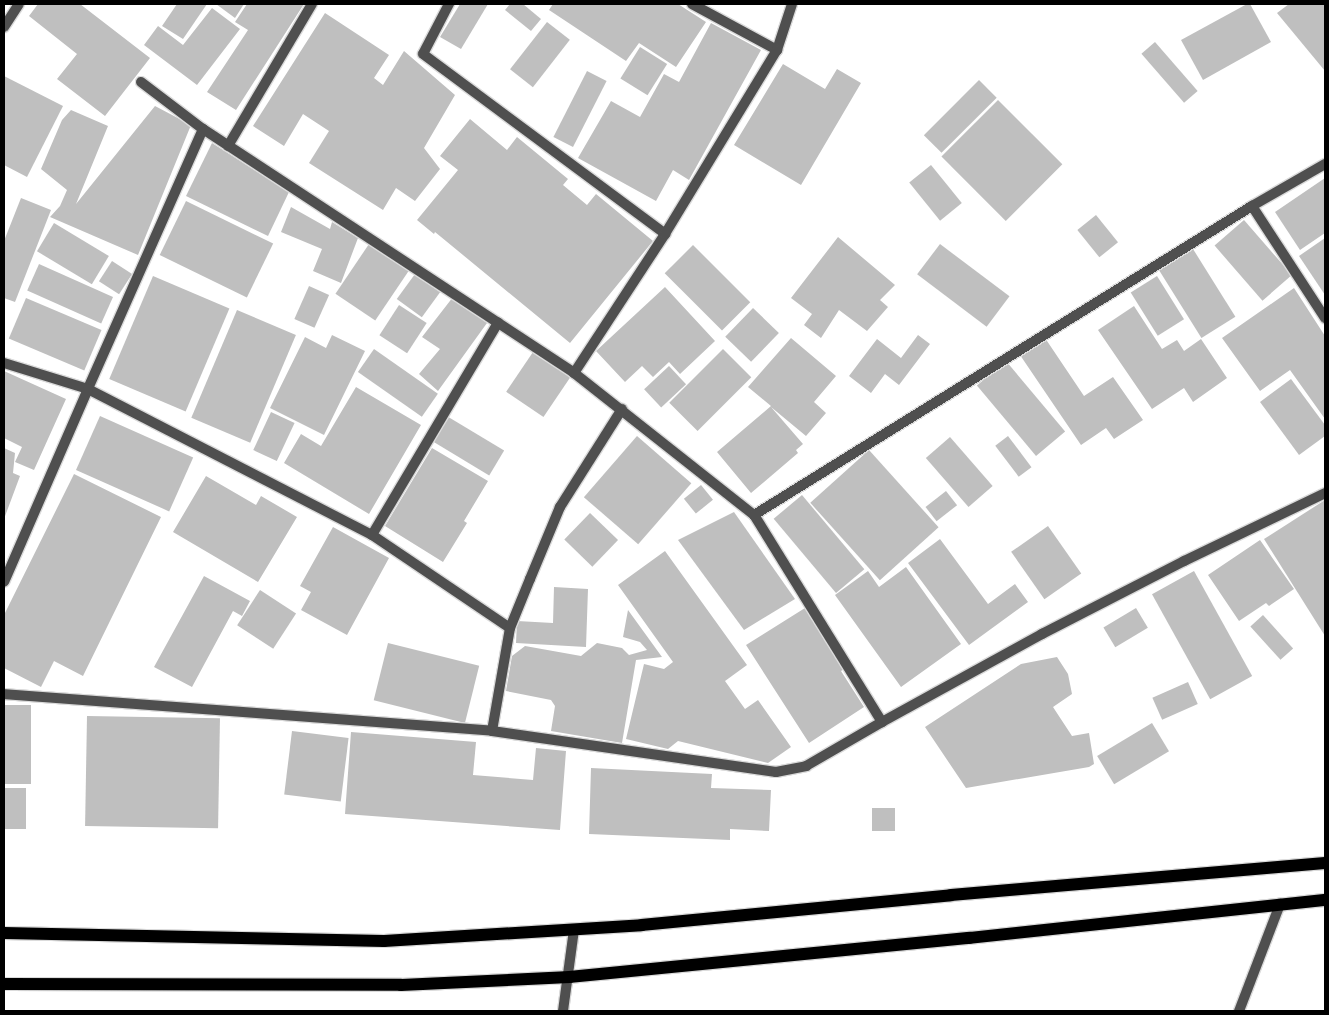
<!DOCTYPE html>
<html>
<head>
<meta charset="utf-8">
<style>
  body { margin:0 }
  #map { position:relative; width:1329px; height:1015px; overflow:hidden; background:#fff; font-family:"Alegreya Sans",sans-serif }
  div>[style] { position:absolute }
  [style*='--x'] { left:calc(var(--x)*1px); top:calc(var(--y)*1px); width:calc(var(--w)*1px); rotate:calc(var(--a)*1deg) }
  .building>* { inset:0; background:#bfbfbf; transform-origin:0 0 }
  .roads { filter:drop-shadow(1px 0 #dbdbdb) drop-shadow(-1px 0 #dbdbdb) drop-shadow(0 1px #dbdbdb) drop-shadow(0 -1px #dbdbdb) }
  .minor>* { height:10px; margin:-5px; padding:0 5px; transform-origin:5px; border-radius:5px; background:#4f4f4f }
  .primary>* { height:12px; margin:-6px; padding:0 6px; transform-origin:6px; border-radius:6px; background:#000 }
  span { translate:-50% -50%; white-space:nowrap; text-align:center; line-height:1.15; -webkit-text-stroke:4px #fff; paint-order:stroke }
  .frame { position:absolute; inset:0; border:5px solid #000; pointer-events:none }
</style>
</head>
<body>
<div id="map">
  <div class="building">
    <i style="clip-path:polygon(38px 4px,80px 4px,150px 58px,105px 116px,57px 79px,77px 54px,29px 16px)"></i>
    <i style="clip-path:polygon(177px 4px,207px 4px,183px 39px,162px 26px)"></i>
    <i style="clip-path:polygon(216px 4px,244px 4px,235px 18px)"></i>
    <i style="clip-path:polygon(247px 4px,304px 4px,236px 110px,207px 92px,248px 30px,235px 22px)"></i>
    <i style="clip-path:polygon(460px 4px,488px 4px,461px 49px,440px 37px)"></i>
    <i style="clip-path:polygon(510px 4px,523px 4px,541px 19px,531px 31px,505px 10px)"></i>
    <i style="clip-path:polygon(553px 4px,678px 4px,706px 22px,676px 67px,639px 43px,626px 61px,549px 10px)"></i>
    <i style="clip-path:polygon(1247px 4px,1250px 4px,1271px 42px,1203px 80px,1181px 40px)"></i>
    <i style="clip-path:polygon(1289px 4px,1325px 4px,1325px 71px,1277px 13px)"></i>
    <i style="clip-path:polygon(212px 8px,240px 29px,197px 85px,144px 45px,158px 26px,183px 45px)"></i>
    <i style="clip-path:polygon(325px 13px,389px 55px,374px 78px,383px 85px,404px 51px,455px 95px,424px 148px,440px 169px,415px 201px,396px 188px,383px 210px,309px 163px,329px 131px,303px 114px,284px 146px,253px 126px)"></i>
    <i style="left:547px;top:22px;width:29px;height:60px;rotate:38deg"></i>
    <i style="clip-path:polygon(711px 23px,761px 50px,689px 180px,673px 170px,656px 201px,578px 158px,611px 101px,640px 117px,664px 74px,679px 82px)"></i>
    <i style="left:1155px;top:42px;width:65px;height:18px;rotate:49deg"></i>
    <i style="left:640px;top:47px;width:32px;height:37px;rotate:32deg"></i>
    <i style="clip-path:polygon(783px 64px,825px 89px,837px 69px,861px 83px,801px 185px,734px 145px)"></i>
    <i style="left:587px;top:71px;width:22px;height:74px;rotate:27deg"></i>
    <i style="clip-path:polygon(4px 76px,63px 106px,27px 177px,4px 165px)"></i>
    <i style="left:979px;top:80px;width:25px;height:78px;rotate:45deg"></i>
    <i style="left:998px;top:100px;width:91px;height:80px;rotate:45deg"></i>
    <i style="clip-path:polygon(155px 106px,191px 125px,138px 255px,50px 217px,60px 206px,67px 190px,41px 169px,62px 120px,71px 110px,108px 126px,76px 204px)"></i>
    <i style="clip-path:polygon(470px 119px,507px 150px,517px 137px,568px 179px,563px 185px,587px 205px,596px 194px,653px 241px,570px 343px,435px 232px,434px 234px,417px 220px,458px 170px,440px 156px)"></i>
    <i style="clip-path:polygon(212px 143px,289px 192px,268px 236px,186px 196px)"></i>
    <i style="left:931px;top:165px;width:49px;height:28px;rotate:51deg"></i>
    <i style="clip-path:polygon(1325px 178px,1325px 233px,1300px 250px,1275px 212px)"></i>
    <i style="clip-path:polygon(21px 198px,51px 210px,15px 302px,4px 298px,4px 241px)"></i>
    <i style="left:186px;top:201px;width:97px;height:60px;rotate:26deg"></i>
    <i style="clip-path:polygon(291px 207px,330px 229px,332px 222px,358px 238px,341px 283px,313px 271px,322px 249px,281px 232px)"></i>
    <i style="left:1096px;top:215px;width:35px;height:24px;rotate:51deg"></i>
    <i style="left:1244px;top:220px;width:73px;height:39px;rotate:49deg"></i>
    <i style="left:54px;top:223px;width:64px;height:33px;rotate:31deg"></i>
    <i style="clip-path:polygon(838px 237px,895px 285px,880px 300px,888px 307px,867px 331px,839px 310px,821px 338px,804px 325px,812px 314px,791px 298px)"></i>
    <i style="clip-path:polygon(1325px 238px,1325px 295px,1299px 256px)"></i>
    <i style="left:369px;top:244px;width:48px;height:60px;rotate:34deg"></i>
    <i style="left:940px;top:244px;width:87px;height:38px;rotate:37deg"></i>
    <i style="left:693px;top:245px;width:81px;height:40px;rotate:45deg"></i>
    <i style="left:1193px;top:249px;width:80px;height:40px;rotate:58deg"></i>
    <i style="left:112px;top:261px;width:24px;height:24px;rotate:33deg"></i>
    <i style="left:39px;top:264px;width:81px;height:29px;rotate:24deg"></i>
    <i style="left:415px;top:274px;width:31px;height:31px;rotate:36deg"></i>
    <i style="left:153px;top:276px;width:83px;height:112px;rotate:23deg"></i>
    <i style="left:1157px;top:276px;width:51px;height:31px;rotate:58deg"></i>
    <i style="left:309px;top:286px;width:22px;height:36px;rotate:24deg"></i>
    <i style="clip-path:polygon(665px 287px,715px 341px,680px 374px,669px 362px,653px 377px,642px 366px,625px 382px,596px 351px)"></i>
    <i style="clip-path:polygon(1294px 288px,1325px 336px,1325px 419px,1290px 370px,1260px 391px,1222px 338px)"></i>
    <i style="clip-path:polygon(453px 297px,487px 323px,438px 391px,419px 374px,440px 349px,422px 337px)"></i>
    <i style="left:26px;top:298px;width:82px;height:44px;rotate:23deg"></i>
    <i style="left:399px;top:305px;width:33px;height:36px;rotate:33deg"></i>
    <i style="clip-path:polygon(1134px 306px,1162px 349px,1177px 340px,1184px 351px,1201px 339px,1227px 378px,1193px 402px,1184px 388px,1152px 409px,1098px 330px)"></i>
    <i style="left:753px;top:308px;width:36px;height:40px;rotate:44deg"></i>
    <i style="left:237px;top:310px;width:64px;height:117px;rotate:23deg"></i>
    <i style="clip-path:polygon(332px 335px,365px 351px,324px 435px,270px 408px,305px 337px,326px 348px)"></i>
    <i style="clip-path:polygon(918px 335px,930px 344px,899px 385px,885px 374px,871px 393px,849px 376px,877px 339px,901px 358px)"></i>
    <i style="clip-path:polygon(791px 338px,836px 376px,814px 402px,826px 413px,806px 436px,771px 407px,803px 444px,796px 450px,798px 453px,751px 493px,717px 452px,771px 406px,748px 387px)"></i>
    <i style="clip-path:polygon(1045px 338px,1084px 396px,1113px 377px,1143px 420px,1114px 439px,1106px 428px,1081px 445px,1020px 355px)"></i>
    <i style="left:374px;top:349px;width:78px;height:28px;rotate:35deg"></i>
    <i style="left:723px;top:349px;width:40px;height:76px;rotate:45deg"></i>
    <i style="left:533px;top:352px;width:45px;height:48px;rotate:34deg"></i>
    <i style="left:1006px;top:361px;width:92px;height:38px;rotate:50deg"></i>
    <i style="left:669px;top:366px;width:25px;height:34px;rotate:47deg"></i>
    <i style="clip-path:polygon(4px 371px,66px 399px,34px 470px,15px 462px,22px 447px,4px 438px)"></i>
    <i style="clip-path:polygon(1291px 379px,1325px 425px,1325px 436px,1299px 455px,1260px 402px)"></i>
    <i style="clip-path:polygon(356px 387px,421px 425px,369px 514px,284px 463px,301px 434px,321px 446px)"></i>
    <i style="left:271px;top:412px;width:26px;height:42px;rotate:25deg"></i>
    <i style="left:445px;top:415px;width:69px;height:29px;rotate:31deg"></i>
    <i style="left:100px;top:416px;width:102px;height:59px;rotate:24deg"></i>
    <i style="left:637px;top:436px;width:72px;height:81px;rotate:41deg"></i>
    <i style="left:1008px;top:436px;width:39px;height:16px;rotate:53deg"></i>
    <i style="left:950px;top:437px;width:65px;height:32px;rotate:49deg"></i>
    <i style="clip-path:polygon(4px 448px,15px 453px,13px 473px,20px 476px,4px 519px)"></i>
    <i style="clip-path:polygon(432px 448px,488px 481px,464px 521px,467px 523px,443px 562px,385px 526px)"></i>
    <i style="left:869px;top:450px;width:104px;height:79px;rotate:48deg"></i>
    <i style="clip-path:polygon(74px 474px,161px 517px,83px 676px,54px 661px,41px 687px,4px 668px,4px 615px)"></i>
    <i style="clip-path:polygon(206px 476px,256px 505px,261px 496px,297px 517px,258px 582px,173px 532px)"></i>
    <i style="left:701px;top:485px;width:19px;height:22px;rotate:51deg"></i>
    <i style="left:946px;top:491px;width:18px;height:26px;rotate:52deg"></i>
    <i style="left:802px;top:495px;width:97px;height:37px;rotate:50deg"></i>
    <i style="clip-path:polygon(1325px 500px,1325px 636px,1264px 539px)"></i>
    <i style="clip-path:polygon(734px 512px,795px 599px,744px 630px,678px 540px)"></i>
    <i style="left:590px;top:513px;width:39px;height:37px;rotate:44deg"></i>
    <i style="left:1048px;top:526px;width:58px;height:45px;rotate:55deg"></i>
    <i style="clip-path:polygon(333px 527px,389px 558px,347px 635px,301px 610px,311px 592px,300px 586px)"></i>
    <i style="clip-path:polygon(940px 539px,988px 604px,1015px 584px,1028px 602px,969px 645px,908px 563px)"></i>
    <i style="clip-path:polygon(1260px 540px,1294px 589px,1269px 606px,1266px 603px,1239px 621px,1208px 575px)"></i>
    <i style="clip-path:polygon(665px 551px,747px 665px,725px 681px,745px 709px,758px 700px,791px 747px,768px 763px,678px 741px,668px 749px,626px 739px,644px 664px,664px 669px,673px 662px,618px 585px)"></i>
    <i style="clip-path:polygon(906px 567px,961px 644px,901px 687px,835px 595px,868px 571px,879px 587px)"></i>
    <i style="left:1194px;top:571px;width:120px;height:48px;rotate:61deg"></i>
    <i style="clip-path:polygon(204px 576px,250px 601px,242px 616px,233px 611px,192px 687px,154px 667px)"></i>
    <i style="clip-path:polygon(554px 587px,588px 589px,586px 647px,516px 643px,517px 621px,553px 623px)"></i>
    <i style="left:260px;top:590px;width:43px;height:42px;rotate:33deg"></i>
    <i style="clip-path:polygon(805px 608px,844px 669px,841px 671px,864px 707px,809px 743px,746px 645px)"></i>
    <i style="left:1136px;top:608px;width:23px;height:38px;rotate:59deg"></i>
    <i style="clip-path:polygon(628px 610px,662px 657px,636px 660px,622px 743px,551px 731px,555px 706px,551px 700px,506px 691px,512px 656px,525px 646px,581px 656px,597px 643px,622px 648px,629px 655px,647px 650px,640px 642px,623px 637px)"></i>
    <i style="left:1263px;top:615px;width:45px;height:17px;rotate:48deg"></i>
    <i style="left:388px;top:643px;width:94px;height:59px;rotate:14deg"></i>
    <i style="clip-path:polygon(1057px 657px,1068px 674px,1072px 694px,1053px 707px,1072px 736px,1089px 733px,1094px 764px,1089px 767px,966px 788px,925px 727px,1021px 664px)"></i>
    <i style="left:1188px;top:682px;width:24px;height:39px;rotate:66deg"></i>
    <i style="left:4px;top:705px;width:27px;height:79px"></i>
    <i style="left:87px;top:716px;width:133px;height:110px;rotate:1deg"></i>
    <i style="left:1152px;top:723px;width:33px;height:64px;rotate:59deg"></i>
    <i style="left:292px;top:731px;width:57px;height:64px;rotate:7deg"></i>
    <i style="clip-path:polygon(351px 732px,476px 742px,473px 775px,533px 780px,536px 748px,566px 751px,560px 830px,345px 814px)"></i>
    <i style="clip-path:polygon(591px 768px,712px 774px,711px 788px,771px 790px,769px 831px,730px 829px,730px 840px,589px 834px)"></i>
    <i style="left:4px;top:788px;width:22px;height:41px"></i>
    <i style="left:872px;top:808px;width:23px;height:23px"></i>
  </div>
  <div class="roads">
    <div class="minor">
      <i style="--x:449;--y:4;--w:56;--a:117.5"></i>
      <i style="--x:423;--y:54;--w:302;--a:36.6"></i>
      <i style="--x:692;--y:4;--w:97;--a:28.4"></i>
      <i style="--x:777;--y:50;--w:48;--a:-71.9"></i>
      <i style="--x:4;--y:27;--w:27;--a:-57"></i>
      <i style="--x:141;--y:82;--w:78;--a:37.2"></i>
      <i style="--x:203;--y:129;--w:284;--a:113.9"></i>
      <i style="--x:88;--y:389;--w:319;--a:27.2"></i>
      <i style="--x:372;--y:535;--w:166;--a:34"></i>
      <i style="--x:203;--y:129;--w:444;--a:33.3"></i>
      <i style="--x:228;--y:146;--w:165;--a:-59.4"></i>
      <i style="--x:1252;--y:206;--w:134;--a:56.9"></i>
      <i style="--x:4;--y:363;--w:88;--a:17.2"></i>
      <i style="--x:88;--y:389;--w:210;--a:113.5"></i>
      <i style="--x:754;--y:515;--w:229;--a:-141.7"></i>
      <i style="--x:574;--y:373;--w:166;--a:-56.8"></i>
      <i style="--x:665;--y:234;--w:215;--a:-58.7"></i>
      <i style="--x:372;--y:535;--w:247;--a:-59.3"></i>
      <i style="--x:4;--y:694;--w:489;--a:4.3"></i>
      <i style="--x:492;--y:731;--w:105;--a:-80.1"></i>
      <i style="--x:510;--y:628;--w:53;--a:-67.8"></i>
      <i style="--x:530;--y:579;--w:78;--a:-67.4"></i>
      <i style="--x:560;--y:507;--w:116;--a:-57.7"></i>
      <i style="--x:882;--y:722;--w:243;--a:-121.7"></i>
      <i style="--x:754;--y:515;--w:586;--a:-31.82"></i>
      <i style="--x:1252;--y:206;--w:84;--a:-29.9"></i>
      <i style="--x:492;--y:731;--w:287;--a:8.2"></i>
      <i style="--x:776;--y:772;--w:31;--a:-11"></i>
      <i style="--x:806;--y:766;--w:88;--a:-30.1"></i>
      <i style="--x:882;--y:722;--w:183;--a:-28.8"></i>
      <i style="--x:1042;--y:634;--w:160;--a:-27.2"></i>
      <i style="--x:1184;--y:561;--w:157;--a:-25.7"></i>
      <i style="--x:563;--y:1011;--w:82;--a:-82.3"></i>
      <i style="--x:1239;--y:1011;--w:115;--a:-69"></i>
    </div>
    <div class="primary">
      <i style="--x:4;--y:933;--w:380;--a:1.2"></i>
      <i style="--x:384;--y:941;--w:258;--a:-3.5"></i>
      <i style="--x:642;--y:925;--w:310;--a:-5.5"></i>
      <i style="--x:951;--y:895;--w:375;--a:-4.9"></i>
      <i style="--x:4;--y:984;--w:397;--a:0.1"></i>
      <i style="--x:401;--y:985;--w:169;--a:-2.7"></i>
      <i style="--x:570;--y:977;--w:401;--a:-5.6"></i>
      <i style="--x:969;--y:938;--w:358;--a:-6.1"></i>
    </div>
  </div>
  <div class="frame"></div>
</div>
</body>
</html>
